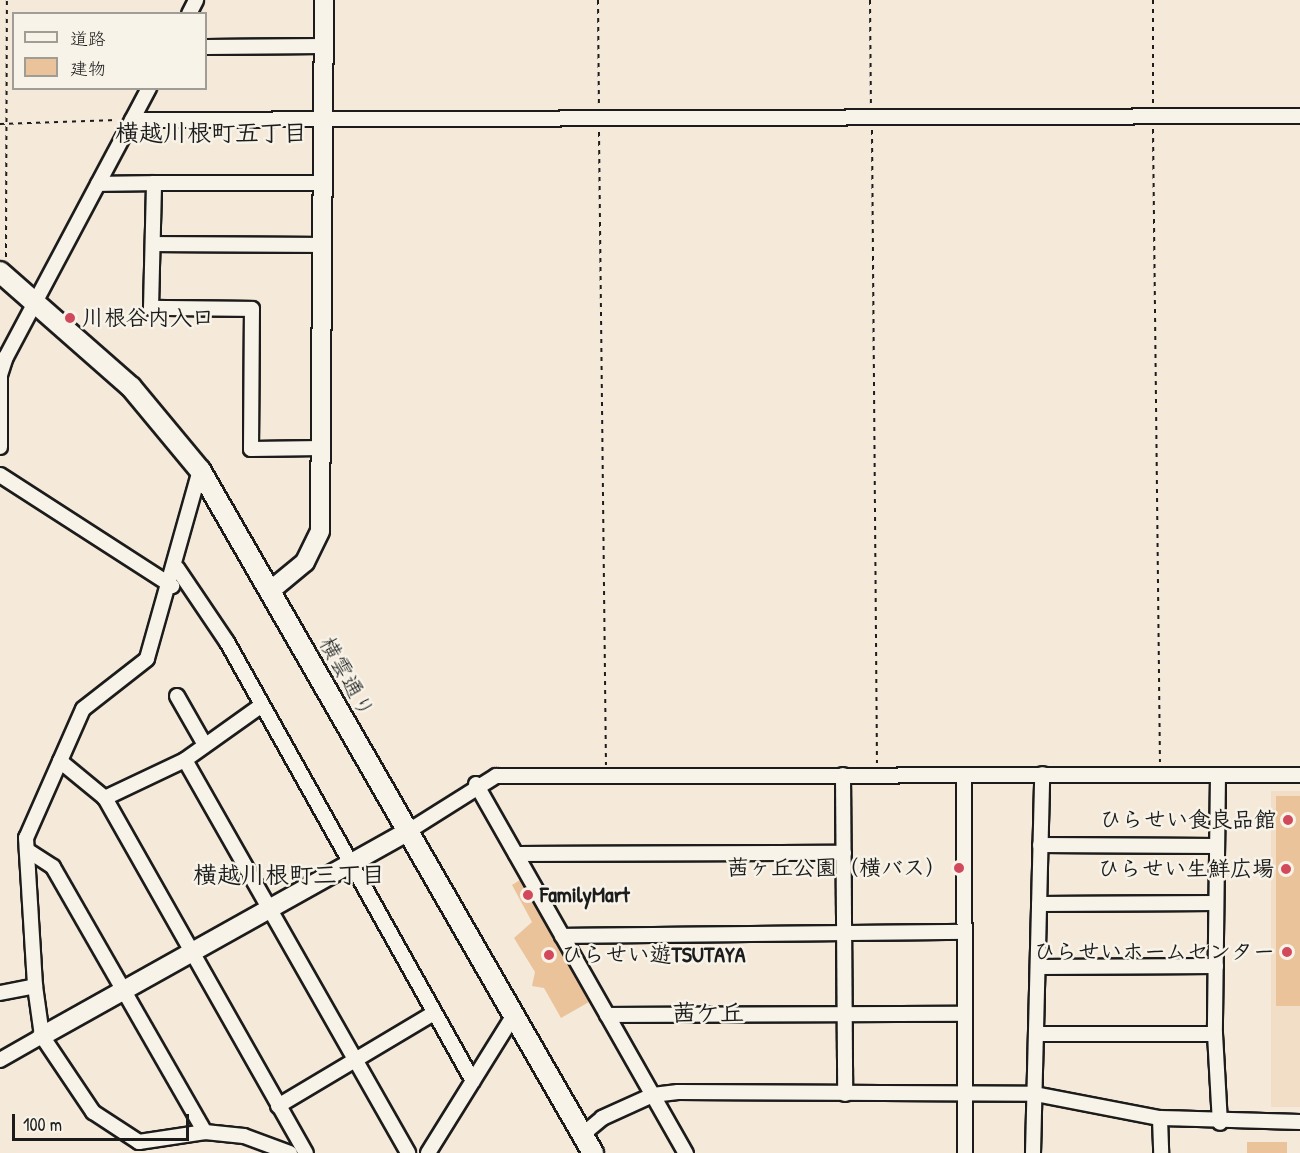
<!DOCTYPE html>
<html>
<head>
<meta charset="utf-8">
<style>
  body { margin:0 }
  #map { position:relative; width:1300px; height:1153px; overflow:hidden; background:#f5e9d9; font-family:"Patrick Hand","Klee One",sans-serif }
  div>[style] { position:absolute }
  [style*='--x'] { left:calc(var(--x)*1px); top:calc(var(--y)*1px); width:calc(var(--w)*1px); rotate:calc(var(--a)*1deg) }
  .built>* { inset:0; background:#f2dec6; transform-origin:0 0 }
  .building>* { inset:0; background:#ebc39b; transform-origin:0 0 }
  .path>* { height:2px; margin-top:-1px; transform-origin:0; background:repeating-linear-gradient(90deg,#1c1c1c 0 4.5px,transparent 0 9px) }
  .roads { filter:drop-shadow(2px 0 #1c1c1c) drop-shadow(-2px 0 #1c1c1c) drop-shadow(0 2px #1c1c1c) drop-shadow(0 -2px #1c1c1c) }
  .minor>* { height:14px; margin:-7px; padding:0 7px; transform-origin:7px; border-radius:7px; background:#f7f3e8 }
  .tertiary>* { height:18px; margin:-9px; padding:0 9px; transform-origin:9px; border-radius:9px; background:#f7f3e8 }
  .secondary>* { height:20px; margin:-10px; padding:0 10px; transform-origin:10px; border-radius:10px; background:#f7f3e8 }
  .dots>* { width:16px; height:16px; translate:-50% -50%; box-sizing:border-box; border:3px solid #f7f3e8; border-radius:50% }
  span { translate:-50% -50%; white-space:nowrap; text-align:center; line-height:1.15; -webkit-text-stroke:5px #f7f3e8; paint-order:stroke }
  .poi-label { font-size:22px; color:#1c1c1c; font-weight:700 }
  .left { translate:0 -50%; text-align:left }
  .right { translate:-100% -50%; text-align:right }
  .street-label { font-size:22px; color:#1c1c1c }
  .neighbourhood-label { font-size:24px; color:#1c1c1c; font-weight:700 }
  .legend { position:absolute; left:12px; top:12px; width:195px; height:78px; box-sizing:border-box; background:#f7f3e8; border:2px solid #9f9d96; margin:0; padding:8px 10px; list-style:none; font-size:18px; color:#1c1c1c }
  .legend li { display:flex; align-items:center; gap:12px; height:30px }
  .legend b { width:30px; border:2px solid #9f9d96 }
  .scale { position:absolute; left:12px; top:1114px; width:177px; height:27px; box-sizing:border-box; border:3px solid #1c1c1c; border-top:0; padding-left:8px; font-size:18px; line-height:21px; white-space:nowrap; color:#1c1c1c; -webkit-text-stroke:4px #f7f3e8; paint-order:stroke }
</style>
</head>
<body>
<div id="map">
  <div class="built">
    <i style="left:1271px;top:791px;width:29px;height:316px"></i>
  </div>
  <div class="building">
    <i style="left:1276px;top:796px;width:24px;height:210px"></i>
    <i style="clip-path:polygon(520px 880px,589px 1002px,561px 1018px,544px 988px,532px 986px,535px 972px,514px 938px,532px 922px,512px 885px)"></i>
    <i style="left:1247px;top:1142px;width:40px;height:11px"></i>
  </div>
  <div class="path">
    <i style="--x:598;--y:0;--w:105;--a:89.5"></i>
    <i style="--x:870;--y:0;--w:106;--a:89.5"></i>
    <i style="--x:1153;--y:0;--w:105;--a:90"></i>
    <i style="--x:0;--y:124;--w:117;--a:-2"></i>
    <i style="--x:1153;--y:129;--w:633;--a:89.37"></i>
    <i style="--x:872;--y:130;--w:633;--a:89.55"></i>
    <i style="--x:599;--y:132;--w:633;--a:89.37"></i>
    <i style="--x:6;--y:257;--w:257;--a:-89.8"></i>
  </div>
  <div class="roads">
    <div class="minor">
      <i style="--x:189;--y:14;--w:16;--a:-63"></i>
      <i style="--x:206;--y:47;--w:117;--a:-0.5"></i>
      <i style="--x:132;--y:120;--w:1168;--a:-0.2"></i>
      <i style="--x:98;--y:184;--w:56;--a:-1"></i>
      <i style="--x:153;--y:244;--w:170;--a:0.3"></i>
      <i style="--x:0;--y:447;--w:72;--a:-90"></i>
      <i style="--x:0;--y:375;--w:19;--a:-72"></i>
      <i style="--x:6;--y:357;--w:305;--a:-62"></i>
      <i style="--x:322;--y:448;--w:71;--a:179.2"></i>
      <i style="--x:251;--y:449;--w:140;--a:-89.6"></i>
      <i style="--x:252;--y:309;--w:101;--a:-179.4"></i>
      <i style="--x:151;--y:308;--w:125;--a:-88.6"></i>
      <i style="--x:154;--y:183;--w:169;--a:0"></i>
      <i style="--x:200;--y:470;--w:196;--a:105.7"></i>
      <i style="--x:147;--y:659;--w:81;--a:142"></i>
      <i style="--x:83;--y:709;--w:141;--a:113.8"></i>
      <i style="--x:26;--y:838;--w:148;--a:86.5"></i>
      <i style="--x:35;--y:986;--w:50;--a:82"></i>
      <i style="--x:42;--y:1036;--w:92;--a:56.1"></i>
      <i style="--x:93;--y:1112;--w:55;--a:33.1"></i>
      <i style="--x:139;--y:1142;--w:67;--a:-8.6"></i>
      <i style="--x:205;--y:1132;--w:39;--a:6"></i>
      <i style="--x:244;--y:1136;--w:49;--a:20.3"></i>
      <i style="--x:0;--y:475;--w:205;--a:32.8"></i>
      <i style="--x:177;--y:568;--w:89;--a:56"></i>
      <i style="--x:227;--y:642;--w:503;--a:60.74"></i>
      <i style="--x:177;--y:696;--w:56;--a:60.3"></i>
      <i style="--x:262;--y:705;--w:95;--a:144.5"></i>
      <i style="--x:185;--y:760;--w:89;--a:154.6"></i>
      <i style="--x:105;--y:798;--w:408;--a:60.5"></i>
      <i style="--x:185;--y:760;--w:452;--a:60.4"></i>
      <i style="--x:60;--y:761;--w:58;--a:39.4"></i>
      <i style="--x:843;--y:775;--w:319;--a:89.6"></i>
      <i style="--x:1218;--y:775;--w:259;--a:90.7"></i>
      <i style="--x:1215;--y:1034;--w:89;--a:86.8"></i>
      <i style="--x:964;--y:778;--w:375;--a:89.8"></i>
      <i style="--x:476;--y:784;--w:425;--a:60.4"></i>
      <i style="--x:407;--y:832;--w:105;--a:-32.2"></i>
      <i style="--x:496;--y:776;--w:804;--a:-0.07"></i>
      <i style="--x:1040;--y:845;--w:177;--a:0.3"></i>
      <i style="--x:27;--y:850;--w:31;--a:33"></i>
      <i style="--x:53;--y:867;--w:305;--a:60.2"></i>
      <i style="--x:516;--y:854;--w:328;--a:-0.2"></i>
      <i style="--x:1039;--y:904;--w:177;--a:-0.3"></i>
      <i style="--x:562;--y:936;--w:402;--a:-0.6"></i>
      <i style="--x:1038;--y:967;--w:178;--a:-0.3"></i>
      <i style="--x:0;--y:993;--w:36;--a:-11"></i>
      <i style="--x:607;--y:1015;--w:357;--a:-0.2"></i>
      <i style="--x:1036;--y:1034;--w:179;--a:0"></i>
      <i style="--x:0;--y:1060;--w:48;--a:-29.7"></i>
      <i style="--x:278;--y:1106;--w:182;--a:-30.8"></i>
      <i style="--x:1160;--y:1118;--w:35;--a:88"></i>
      <i style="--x:582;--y:1135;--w:26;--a:-40"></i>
      <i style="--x:602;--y:1118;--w:56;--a:-24.3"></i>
      <i style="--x:653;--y:1095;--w:25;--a:-7"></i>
      <i style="--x:678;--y:1092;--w:357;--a:0.3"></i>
      <i style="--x:1035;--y:1094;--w:127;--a:10.9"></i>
      <i style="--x:1160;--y:1118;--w:140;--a:1.6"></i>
      <i style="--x:428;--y:1153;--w:159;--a:-58.1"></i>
      <i style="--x:1033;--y:1153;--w:379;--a:-88.6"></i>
    </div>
    <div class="tertiary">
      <i style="--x:270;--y:591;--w:45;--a:-39.6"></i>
      <i style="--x:305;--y:562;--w:34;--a:-64"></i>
      <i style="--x:320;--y:531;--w:531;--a:-89.57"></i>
      <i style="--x:42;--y:1036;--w:418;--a:-29.2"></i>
    </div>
    <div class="secondary">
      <i style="--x:0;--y:272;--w:174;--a:41.3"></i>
      <i style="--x:131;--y:387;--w:108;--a:50.3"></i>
      <i style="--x:200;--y:470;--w:788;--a:60.08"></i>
    </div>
  </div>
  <div class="dots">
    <i style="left:70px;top:318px;background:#d1495b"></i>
    <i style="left:1288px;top:820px;background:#d1495b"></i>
    <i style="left:959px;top:868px;background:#d1495b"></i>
    <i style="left:1286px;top:869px;background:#d1495b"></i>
    <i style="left:528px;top:895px;background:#d1495b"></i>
    <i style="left:1287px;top:952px;background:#d1495b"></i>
    <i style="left:549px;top:955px;background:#d1495b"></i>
  </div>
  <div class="poi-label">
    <span class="left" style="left:82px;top:318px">川根谷内入口</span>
    <span class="right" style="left:1276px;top:820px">ひらせい食良品館</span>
    <span class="right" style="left:947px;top:868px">茜ヶ丘公園（横バス）</span>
    <span class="right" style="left:1274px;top:869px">ひらせい生鮮広場</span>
    <span class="left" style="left:540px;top:895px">FamilyMart</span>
    <span class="right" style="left:1275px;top:952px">ひらせいホームセンター</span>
    <span class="left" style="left:561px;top:955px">ひらせい遊TSUTAYA</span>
  </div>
  <div class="street-label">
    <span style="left:347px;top:677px;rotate:61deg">横雲通り</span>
  </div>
  <div class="neighbourhood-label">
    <span style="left:211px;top:133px">横越川根町五丁目</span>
    <span style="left:289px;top:875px">横越川根町三丁目</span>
    <span style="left:708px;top:1013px">茜ケ丘</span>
  </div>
  <ul class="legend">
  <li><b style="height:8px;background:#f7f3e8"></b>道路</li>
  <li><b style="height:16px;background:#ebc39b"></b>建物</li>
  </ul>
  <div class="scale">100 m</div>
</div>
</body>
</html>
